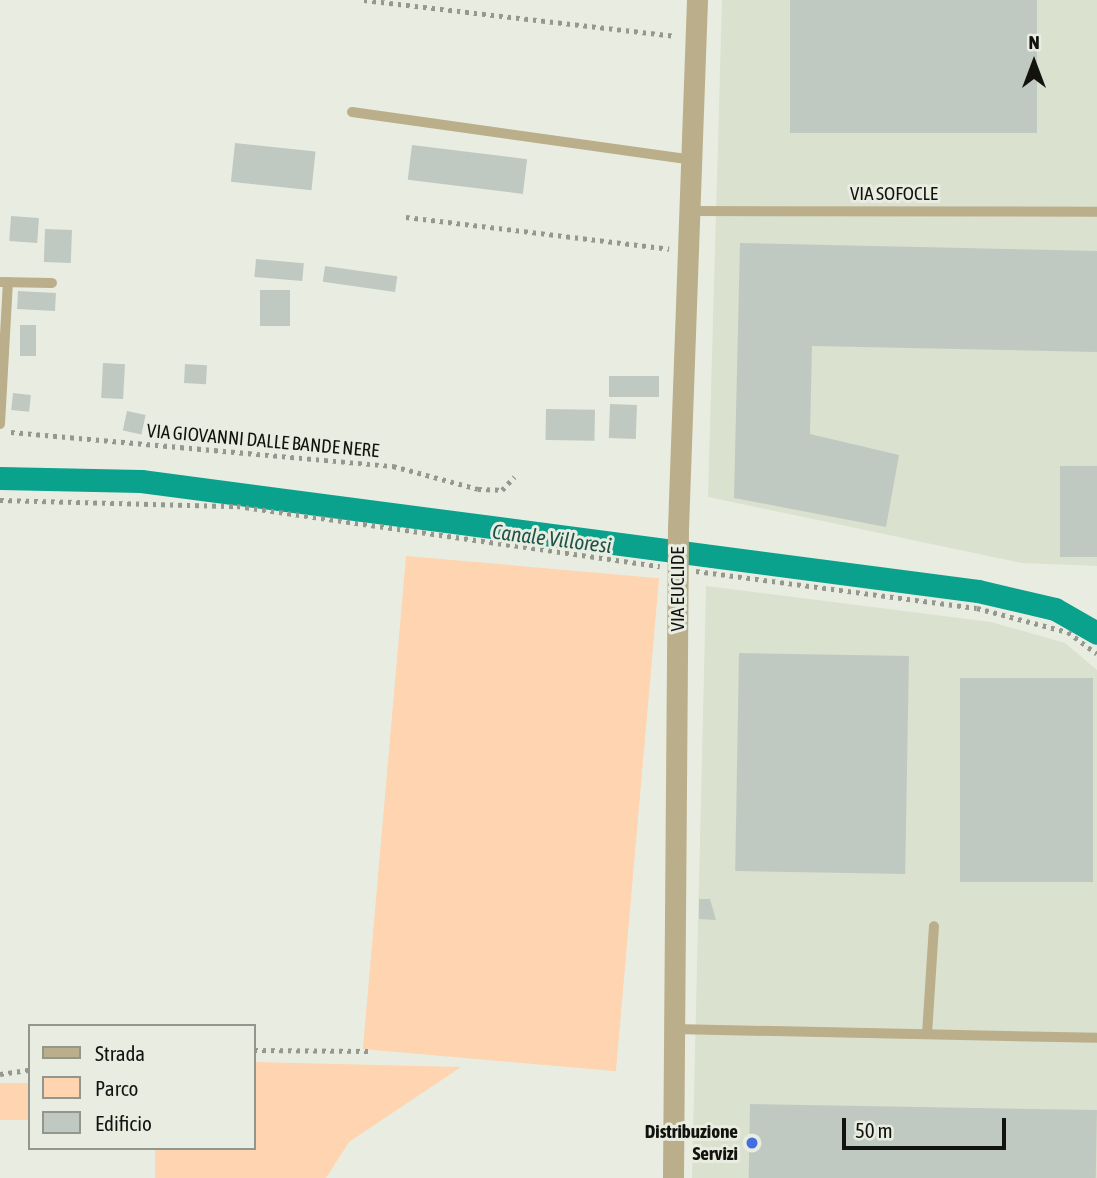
<!DOCTYPE html>
<html>
<head>
<meta charset="utf-8">
<style>
  body { margin:0 }
  #map { position:relative; width:1097px; height:1178px; overflow:hidden; background:#e9ede1; font-family:"Asap Condensed",sans-serif }
  div>[style] { position:absolute }
  [style*='--x'] { left:calc(var(--x)*1px); top:calc(var(--y)*1px); width:calc(var(--w)*1px); rotate:calc(var(--a)*1deg) }
  .built>* { inset:0; background:#dbe1cf }
  .green>* { inset:0; background:#fed4b1; transform-origin:0 0 }
  .canal>* { height:23px; margin:-11.5px; padding:0 11.5px; transform-origin:11.5px; border-radius:11.5px; background:#0aa28d }
  .building>* { inset:0; background:#bfc9c1; transform-origin:0 0 }
  .path>* { height:4.5px; margin-top:-2.25px; transform-origin:0; background:repeating-linear-gradient(90deg,#95988f 0 3.5px,transparent 0 8.5px) }
  .service>* { height:10px; margin:-5px; padding:0 5px; transform-origin:5px; border-radius:5px; background:#bbae8a }
  .minor>* { height:21px; margin:-10.5px; padding:0 10.5px; transform-origin:10.5px; border-radius:10.5px; background:#bbae8a }
  .dots>* { width:19px; height:19px; translate:-50% -50%; box-sizing:border-box; border:4px solid #e9ede1; border-radius:50% }
  span { translate:-50% -50%; white-space:nowrap; text-align:center; line-height:1.15; -webkit-text-stroke:6px #e9ede1; paint-order:stroke }
  .street-label { font-size:19px; color:#12130f }
  .poi-label { font-size:19px; color:#12130f; font-weight:700 }
  .right { translate:-100% -50%; text-align:right }
  .water-label { font-size:21px; color:#1f5349; font-style:italic }
  .legend { position:absolute; left:28px; top:1024px; width:228px; height:126px; box-sizing:border-box; background:#e9ede1; border:2px solid #93968d; margin:0; padding:9px 12px; list-style:none; font-size:21px; color:#12130f }
  .legend li { display:flex; align-items:center; gap:14px; height:35px }
  .legend b { width:35px; border:2px solid #93968d }
  .north { position:absolute; left:999px; top:28px; width:70px; height:70px; -webkit-text-stroke:5px #e9ede1; paint-order:stroke; rotate:0deg; font-size:19px; font-weight:700; line-height:28px; text-align:center; color:#12130f }
  .north::after { content:''; display:block; margin:auto; width:24px; height:32px; background:#12130f; clip-path:polygon(50% 0,100% 100%,50% 72%,0 100%) }
  .scale { position:absolute; left:842px; top:1118px; width:164px; height:32px; box-sizing:border-box; border:4px solid #12130f; border-top:0; padding-left:9px; font-size:21px; line-height:24px; white-space:nowrap; color:#12130f; -webkit-text-stroke:5px #e9ede1; paint-order:stroke }
</style>
</head>
<body>
<div id="map">
  <div class="built">
    <i style="clip-path:polygon(722px 0,1097px 0,1097px 566px,1022px 563px,708px 497px)"></i>
    <i style="clip-path:polygon(706px 586px,991px 622px,1065px 643px,1097px 670px,1097px 1178px,692px 1178px)"></i>
  </div>
  <div class="green">
    <i style="left:406px;top:556px;width:254px;height:495px;rotate:5deg"></i>
    <i style="clip-path:polygon(254px 1062px,461px 1067px,349px 1142px,326px 1178px,155px 1178px,155px 1148px,254px 1148px)"></i>
    <i style="left:30px;top:1083px;width:37px;height:30px;rotate:90deg"></i>
  </div>
  <div class="canal">
    <i style="--x:0;--y:478;--w:141;--a:1.2"></i>
    <i style="--x:141;--y:481;--w:844;--a:7.49"></i>
    <i style="--x:978;--y:591;--w:79;--a:13.2"></i>
    <i style="--x:1055;--y:609;--w:48;--a:29.7"></i>
  </div>
  <div class="building">
    <i style="left:790px;top:0;width:247px;height:133px"></i>
    <i style="left:235px;top:143px;width:81px;height:39px;rotate:6deg"></i>
    <i style="left:412px;top:145px;width:116px;height:35px;rotate:7deg"></i>
    <i style="left:11px;top:216px;width:28px;height:25px;rotate:4deg"></i>
    <i style="left:45px;top:229px;width:27px;height:33px;rotate:2deg"></i>
    <i style="clip-path:polygon(740px 243px,1097px 251px,1097px 352px,812px 346px,810px 434px,899px 455px,886px 527px,734px 498px)"></i>
    <i style="left:256px;top:259px;width:48px;height:18px;rotate:5deg"></i>
    <i style="left:325px;top:266px;width:73px;height:16px;rotate:8deg"></i>
    <i style="left:260px;top:290px;width:30px;height:36px"></i>
    <i style="left:18px;top:291px;width:38px;height:18px;rotate:3deg"></i>
    <i style="left:20px;top:325px;width:16px;height:31px"></i>
    <i style="left:103px;top:363px;width:22px;height:35px;rotate:3deg"></i>
    <i style="left:185px;top:364px;width:22px;height:19px;rotate:3deg"></i>
    <i style="left:609px;top:376px;width:50px;height:21px"></i>
    <i style="left:13px;top:393px;width:18px;height:17px;rotate:6deg"></i>
    <i style="left:610px;top:404px;width:27px;height:34px;rotate:2deg"></i>
    <i style="left:546px;top:409px;width:49px;height:31px;rotate:1deg"></i>
    <i style="left:127px;top:411px;width:19px;height:20px;rotate:12deg"></i>
    <i style="left:1060px;top:466px;width:37px;height:91px"></i>
    <i style="left:739px;top:653px;width:170px;height:218px;rotate:1deg"></i>
    <i style="left:960px;top:678px;width:133px;height:204px"></i>
    <i style="clip-path:polygon(699px 899px,710px 899px,716px 920px,699px 919px)"></i>
    <i style="left:750px;top:1104px;width:347px;height:74px;rotate:1deg"></i>
  </div>
  <div class="path">
    <i style="--x:364;--y:0;--w:314;--a:6.6"></i>
    <i style="--x:406;--y:217;--w:265;--a:6.9"></i>
    <i style="--x:11;--y:432;--w:384;--a:5.1"></i>
    <i style="--x:393;--y:466;--w:88;--a:15.1"></i>
    <i style="--x:478;--y:489;--w:24;--a:2"></i>
    <i style="--x:502;--y:490;--w:18;--a:-47"></i>
    <i style="--x:0;--y:500;--w:237;--a:1.5"></i>
    <i style="--x:237;--y:506;--w:427;--a:8.1"></i>
    <i style="--x:696;--y:571;--w:283;--a:7.5"></i>
    <i style="--x:977;--y:608;--w:94;--a:14.8"></i>
    <i style="--x:1068;--y:632;--w:36;--a:37"></i>
    <i style="--x:254;--y:1050;--w:115;--a:0.5"></i>
    <i style="--x:0;--y:1074;--w:30;--a:-8"></i>
  </div>
  <div class="service">
    <i style="--x:352;--y:112;--w:343;--a:8"></i>
    <i style="--x:690;--y:211;--w:407;--a:0.1"></i>
    <i style="--x:0;--y:282;--w:52;--a:1.1"></i>
    <i style="--x:0;--y:424;--w:142;--a:-86.8"></i>
    <i style="--x:674;--y:1029;--w:423;--a:1.2"></i>
    <i style="--x:927;--y:1034;--w:108;--a:-86.3"></i>
  </div>
  <div class="minor">
    <i style="--x:673;--y:1178;--w:650;--a:-89.56"></i>
    <i style="--x:678;--y:528;--w:528;--a:-87.94"></i>
  </div>
  <div class="dots">
    <i style="left:752px;top:1143px;background:#436edf"></i>
  </div>
  <div class="street-label">
    <span style="left:894px;top:194px">VIA SOFOCLE</span>
    <span style="left:263px;top:441px;rotate:5deg">VIA GIOVANNI DALLE BANDE NERE</span>
    <span style="left:678px;top:589px;rotate:-90deg">VIA EUCLIDE</span>
  </div>
  <div class="poi-label">
    <span class="right" style="left:738px;top:1143px">Distribuzione<br>Servizi</span>
  </div>
  <div class="water-label">
    <span style="left:552px;top:538px;rotate:7deg">Canale Villoresi</span>
  </div>
  <ul class="legend">
  <li><b style="height:9px;background:#bbae8a"></b>Strada</li>
  <li><b style="height:19px;background:#fed4b1"></b>Parco</li>
  <li><b style="height:19px;background:#bfc9c1"></b>Edificio</li>
  </ul>
  <div class="north">N</div>
  <div class="scale">50 m</div>
</div>
</body>
</html>
